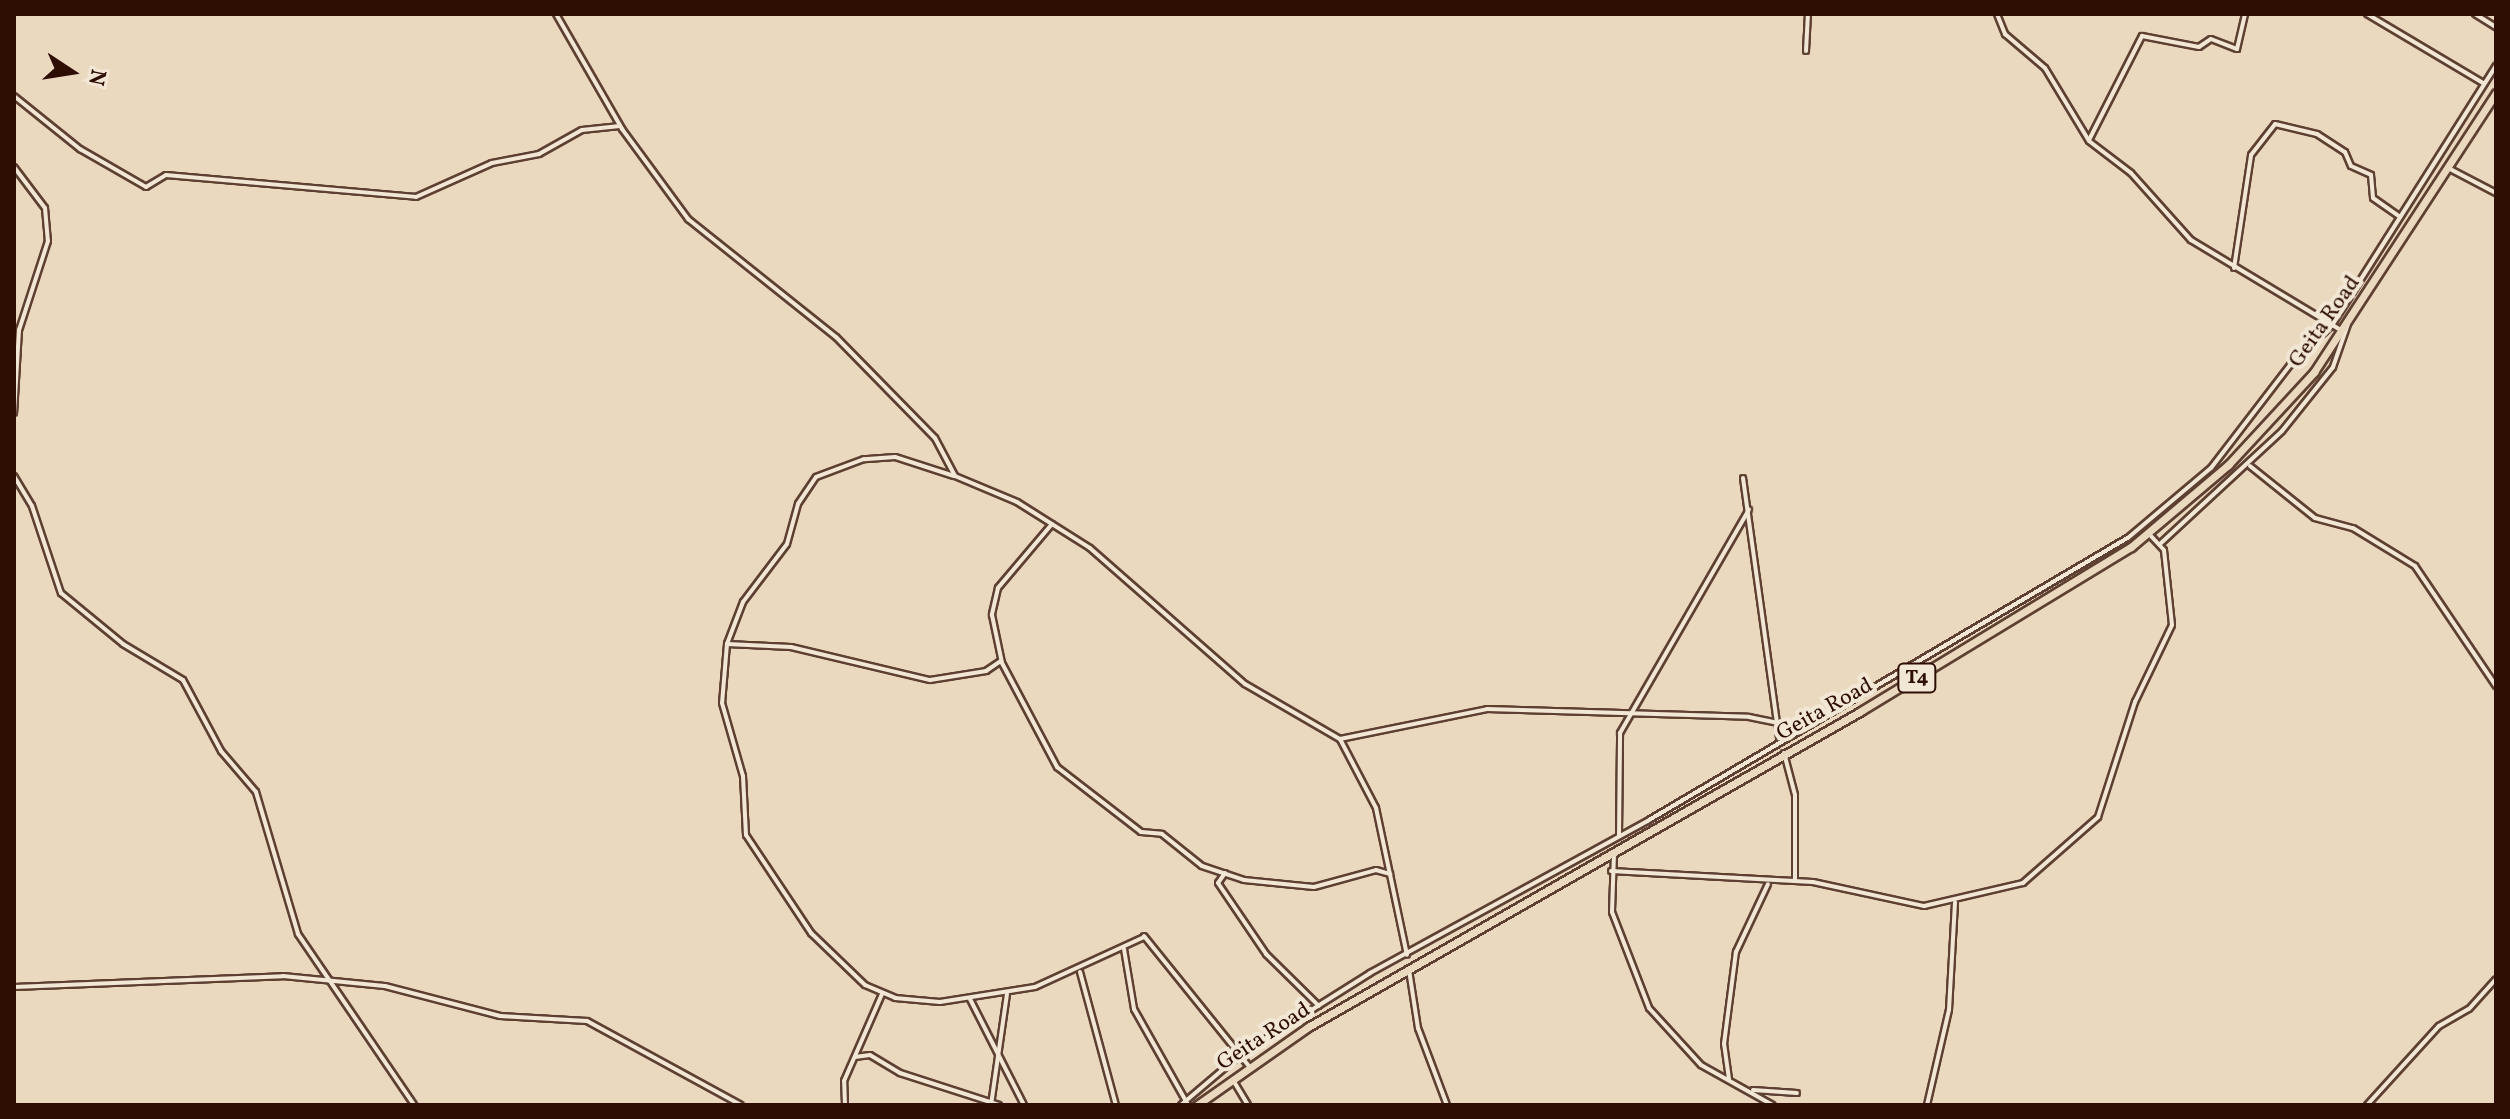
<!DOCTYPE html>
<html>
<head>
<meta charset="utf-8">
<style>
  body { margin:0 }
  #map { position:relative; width:2510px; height:1119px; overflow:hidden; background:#ebd9bf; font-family:Vollkorn,serif }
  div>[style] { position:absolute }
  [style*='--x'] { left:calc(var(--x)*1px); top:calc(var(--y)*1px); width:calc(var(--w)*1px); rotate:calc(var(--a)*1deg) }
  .roads { filter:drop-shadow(2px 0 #5d4031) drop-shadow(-2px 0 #5d4031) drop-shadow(0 2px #5d4031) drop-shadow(0 -2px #5d4031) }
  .street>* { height:4px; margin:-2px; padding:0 2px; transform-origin:2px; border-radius:2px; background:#f2e6d5 }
  .highway>* { height:7px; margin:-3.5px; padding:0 3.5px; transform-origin:3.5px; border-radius:3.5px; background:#ebd9bf }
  span { translate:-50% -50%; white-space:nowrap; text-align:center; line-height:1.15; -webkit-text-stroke:8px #f2e6d5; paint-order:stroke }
  .shield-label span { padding:2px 6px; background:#f2e6d5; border:2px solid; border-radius:6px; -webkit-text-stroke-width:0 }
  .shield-label { font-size:20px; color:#2e0d02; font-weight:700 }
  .street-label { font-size:22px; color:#2e0d02 }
  .frame { position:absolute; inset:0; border:16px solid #2e0d02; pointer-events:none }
  .north { position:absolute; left:32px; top:32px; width:80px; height:80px; -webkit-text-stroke:6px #f2e6d5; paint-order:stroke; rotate:102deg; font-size:22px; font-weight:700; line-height:32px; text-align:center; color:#2e0d02 }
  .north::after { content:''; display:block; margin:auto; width:28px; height:36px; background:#2e0d02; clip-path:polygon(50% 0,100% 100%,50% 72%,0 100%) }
</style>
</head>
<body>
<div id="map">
  <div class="roads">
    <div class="street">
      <i style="--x:556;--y:14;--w:133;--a:60.1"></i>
      <i style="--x:622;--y:129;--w:112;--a:53.7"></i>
      <i style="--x:688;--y:219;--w:189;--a:38.6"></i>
      <i style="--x:836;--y:337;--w:141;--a:45.6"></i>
      <i style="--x:935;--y:438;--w:43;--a:62.2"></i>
      <i style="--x:955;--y:476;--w:67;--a:22.8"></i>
      <i style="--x:1017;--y:502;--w:86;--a:32.2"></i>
      <i style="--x:1090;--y:548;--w:206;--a:41.3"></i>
      <i style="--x:1245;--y:684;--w:110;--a:30.1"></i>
      <i style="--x:1340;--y:739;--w:78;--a:62.4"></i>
      <i style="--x:1376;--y:808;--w:150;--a:78.1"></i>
      <i style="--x:1997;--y:14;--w:22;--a:68"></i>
      <i style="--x:2005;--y:34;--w:52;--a:40.4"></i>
      <i style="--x:2045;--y:68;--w:85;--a:58.9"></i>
      <i style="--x:2089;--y:141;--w:53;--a:37.3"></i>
      <i style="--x:2131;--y:173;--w:90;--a:48.2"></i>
      <i style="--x:2191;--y:240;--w:175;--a:31"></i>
      <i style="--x:2367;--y:14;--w:135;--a:30.7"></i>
      <i style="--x:2475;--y:14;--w:25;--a:32"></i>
      <i style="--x:1806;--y:51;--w:37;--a:-87"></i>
      <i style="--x:14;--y:96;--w:85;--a:38.8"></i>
      <i style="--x:80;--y:149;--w:76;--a:29.9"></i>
      <i style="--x:146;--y:187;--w:23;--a:-31"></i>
      <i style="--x:166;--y:175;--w:251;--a:5"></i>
      <i style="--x:416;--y:197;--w:83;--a:-24.1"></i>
      <i style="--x:492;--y:163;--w:48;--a:-10.8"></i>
      <i style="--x:539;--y:154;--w:49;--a:-29.2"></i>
      <i style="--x:582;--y:130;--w:38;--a:-6"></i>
      <i style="--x:2089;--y:140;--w:117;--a:-63"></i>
      <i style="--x:2142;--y:36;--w:58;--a:10.9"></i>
      <i style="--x:2199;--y:47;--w:14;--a:-34"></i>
      <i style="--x:2211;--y:39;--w:28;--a:21"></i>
      <i style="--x:2237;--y:49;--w:36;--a:-77"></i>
      <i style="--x:14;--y:167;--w:51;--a:52.9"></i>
      <i style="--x:45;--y:208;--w:33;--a:85"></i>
      <i style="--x:48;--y:241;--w:94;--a:108"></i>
      <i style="--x:19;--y:330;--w:83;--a:93.4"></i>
      <i style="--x:2448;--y:168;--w:54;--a:27.5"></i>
      <i style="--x:2234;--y:268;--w:114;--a:-81.4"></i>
      <i style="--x:2251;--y:155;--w:39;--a:-52"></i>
      <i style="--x:2275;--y:124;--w:43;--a:13.4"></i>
      <i style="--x:2317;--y:134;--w:33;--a:33"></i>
      <i style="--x:2345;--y:152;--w:15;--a:67"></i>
      <i style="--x:2351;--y:166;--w:22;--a:24"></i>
      <i style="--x:2371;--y:175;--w:23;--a:85"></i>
      <i style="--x:2373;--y:198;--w:33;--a:35"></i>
      <i style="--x:2250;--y:466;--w:83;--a:38.7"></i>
      <i style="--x:2315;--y:518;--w:39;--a:15"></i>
      <i style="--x:2353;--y:528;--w:73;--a:31.5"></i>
      <i style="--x:2415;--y:566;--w:145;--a:56"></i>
      <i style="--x:14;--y:476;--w:35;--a:59"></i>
      <i style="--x:32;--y:506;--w:92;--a:71.6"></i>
      <i style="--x:61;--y:593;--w:80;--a:39.4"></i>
      <i style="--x:123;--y:644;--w:70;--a:31"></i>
      <i style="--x:183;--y:680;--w:81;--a:61.8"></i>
      <i style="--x:221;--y:751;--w:54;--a:49.5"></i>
      <i style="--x:256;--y:792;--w:148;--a:73.5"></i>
      <i style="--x:298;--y:934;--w:207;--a:55.8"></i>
      <i style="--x:954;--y:476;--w:62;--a:-162.1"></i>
      <i style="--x:895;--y:457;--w:31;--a:176"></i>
      <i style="--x:864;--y:459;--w:51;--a:159.4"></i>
      <i style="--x:816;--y:477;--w:32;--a:124"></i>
      <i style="--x:798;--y:504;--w:41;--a:105.4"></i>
      <i style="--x:787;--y:544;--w:73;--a:127.2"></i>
      <i style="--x:743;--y:602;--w:45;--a:110.9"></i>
      <i style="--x:727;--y:644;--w:59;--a:94.8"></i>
      <i style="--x:722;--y:703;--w:76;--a:74"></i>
      <i style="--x:743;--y:776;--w:59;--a:87.1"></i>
      <i style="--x:746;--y:835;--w:118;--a:56.4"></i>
      <i style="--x:811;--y:933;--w:75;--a:43.9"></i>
      <i style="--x:865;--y:985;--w:33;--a:23"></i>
      <i style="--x:895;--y:998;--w:45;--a:5.1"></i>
      <i style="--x:940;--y:1002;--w:96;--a:-9"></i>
      <i style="--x:1035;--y:987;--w:120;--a:-24.6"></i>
      <i style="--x:1743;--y:478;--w:263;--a:82.1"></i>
      <i style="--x:1052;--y:524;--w:84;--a:130.2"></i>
      <i style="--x:998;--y:588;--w:28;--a:103"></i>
      <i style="--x:992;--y:615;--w:49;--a:78.2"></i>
      <i style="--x:1002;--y:663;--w:118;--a:62.1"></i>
      <i style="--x:1057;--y:767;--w:106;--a:37.7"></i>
      <i style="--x:1141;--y:832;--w:21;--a:5"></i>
      <i style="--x:1162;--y:834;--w:51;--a:38.7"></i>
      <i style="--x:1202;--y:866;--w:44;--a:18.4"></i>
      <i style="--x:1244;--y:880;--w:70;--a:5.7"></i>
      <i style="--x:1314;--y:887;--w:64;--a:-15.3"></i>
      <i style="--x:1376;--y:870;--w:15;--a:16"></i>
      <i style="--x:2160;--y:544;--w:166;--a:-42.8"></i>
      <i style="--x:2282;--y:431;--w:82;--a:-51.4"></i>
      <i style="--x:2333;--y:367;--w:46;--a:-70.8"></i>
      <i style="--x:727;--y:644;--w:64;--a:2.7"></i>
      <i style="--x:791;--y:647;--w:143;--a:13.4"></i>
      <i style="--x:930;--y:680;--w:57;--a:-9.1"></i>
      <i style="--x:986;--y:671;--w:18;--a:-34"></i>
      <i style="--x:1340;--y:739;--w:150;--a:-11.5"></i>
      <i style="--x:1487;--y:709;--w:262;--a:1.7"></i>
      <i style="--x:1749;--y:717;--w:55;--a:11.5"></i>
      <i style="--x:1784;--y:753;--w:43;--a:75.3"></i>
      <i style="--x:1795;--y:795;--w:86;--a:90"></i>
      <i style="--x:1619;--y:836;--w:103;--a:-89.4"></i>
      <i style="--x:1620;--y:733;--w:258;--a:-60"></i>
      <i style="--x:1614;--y:854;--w:58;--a:92"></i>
      <i style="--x:1612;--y:912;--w:103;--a:68.9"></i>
      <i style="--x:1649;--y:1008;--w:77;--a:47.6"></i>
      <i style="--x:1701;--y:1065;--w:82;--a:29.1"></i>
      <i style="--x:1611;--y:871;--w:202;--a:3.1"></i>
      <i style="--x:1813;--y:882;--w:114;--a:12.2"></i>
      <i style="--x:1924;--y:906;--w:102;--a:-13.1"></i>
      <i style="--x:2023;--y:883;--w:100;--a:-41.3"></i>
      <i style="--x:2098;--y:817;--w:121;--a:-72.2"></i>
      <i style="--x:2135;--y:702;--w:85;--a:-64.3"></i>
      <i style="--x:2172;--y:625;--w:75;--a:-96.1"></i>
      <i style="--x:2164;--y:550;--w:22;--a:-133"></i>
      <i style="--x:1225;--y:873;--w:12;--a:125"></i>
      <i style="--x:1218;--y:883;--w:86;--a:55.9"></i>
      <i style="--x:1266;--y:954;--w:74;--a:44.5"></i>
      <i style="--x:1144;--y:936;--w:167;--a:51.1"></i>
      <i style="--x:1124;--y:949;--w:61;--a:80.5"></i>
      <i style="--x:1134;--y:1009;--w:110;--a:60.6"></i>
      <i style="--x:1409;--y:970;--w:59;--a:81.2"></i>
      <i style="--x:1418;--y:1028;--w:82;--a:69.4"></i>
      <i style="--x:1080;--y:972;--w:138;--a:74.9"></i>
      <i style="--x:14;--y:987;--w:269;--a:-2.3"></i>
      <i style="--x:283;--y:976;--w:102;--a:5.6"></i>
      <i style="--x:385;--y:986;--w:119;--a:14.6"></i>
      <i style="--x:500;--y:1016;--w:87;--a:3.3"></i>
      <i style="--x:587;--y:1021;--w:175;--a:28.6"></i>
      <i style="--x:970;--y:999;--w:119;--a:63"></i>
      <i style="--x:855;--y:1057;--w:15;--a:-8"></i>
      <i style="--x:870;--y:1055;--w:35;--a:31"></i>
      <i style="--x:900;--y:1073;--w:104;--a:17.9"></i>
      <i style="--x:1729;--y:1079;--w:35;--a:-98"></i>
      <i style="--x:1724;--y:1044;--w:93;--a:-82.6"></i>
      <i style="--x:1736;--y:952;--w:75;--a:-64.8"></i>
      <i style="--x:1233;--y:1080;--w:29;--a:59"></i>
      <i style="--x:1753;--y:1090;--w:44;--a:3.9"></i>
      <i style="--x:845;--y:1105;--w:24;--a:-92"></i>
      <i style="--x:844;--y:1081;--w:95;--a:-66.4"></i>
      <i style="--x:991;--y:1105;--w:112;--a:-81.8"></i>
      <i style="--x:1181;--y:1105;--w:77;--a:-40.3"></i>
      <i style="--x:1240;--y:1055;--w:154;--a:-32.2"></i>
      <i style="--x:1370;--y:973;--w:318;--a:-28.7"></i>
      <i style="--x:1649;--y:820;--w:557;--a:-30.52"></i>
      <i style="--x:2129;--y:537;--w:107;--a:-40.1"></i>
      <i style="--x:2211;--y:468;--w:130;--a:-52.5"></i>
      <i style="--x:2290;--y:365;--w:58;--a:-43.6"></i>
      <i style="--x:2332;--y:325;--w:307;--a:-57.7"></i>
      <i style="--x:1927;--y:1105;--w:98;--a:-77"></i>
      <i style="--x:1949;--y:1010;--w:108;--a:-86.8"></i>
      <i style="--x:2367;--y:1105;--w:107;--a:-47.7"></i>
      <i style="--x:2439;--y:1026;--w:34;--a:-30"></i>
      <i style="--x:2469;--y:1009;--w:40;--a:-48"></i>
    </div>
    <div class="highway">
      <i style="--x:1197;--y:1105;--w:136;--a:-35.1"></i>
      <i style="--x:1308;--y:1027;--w:637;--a:-29.74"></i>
      <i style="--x:1861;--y:711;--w:316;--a:-31.3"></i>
      <i style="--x:2131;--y:547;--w:127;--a:-40.2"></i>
      <i style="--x:2228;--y:465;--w:127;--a:-47.2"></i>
      <i style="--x:2314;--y:372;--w:333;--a:-56.9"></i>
    </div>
  </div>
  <div class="shield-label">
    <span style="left:1917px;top:678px">T4</span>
  </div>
  <div class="street-label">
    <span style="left:2325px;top:322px;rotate:-55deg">Geita Road</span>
    <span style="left:1825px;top:710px;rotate:-29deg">Geita Road</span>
    <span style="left:1264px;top:1037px;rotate:-33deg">Geita Road</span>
  </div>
  <div class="frame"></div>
  <div class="north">N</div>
</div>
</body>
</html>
